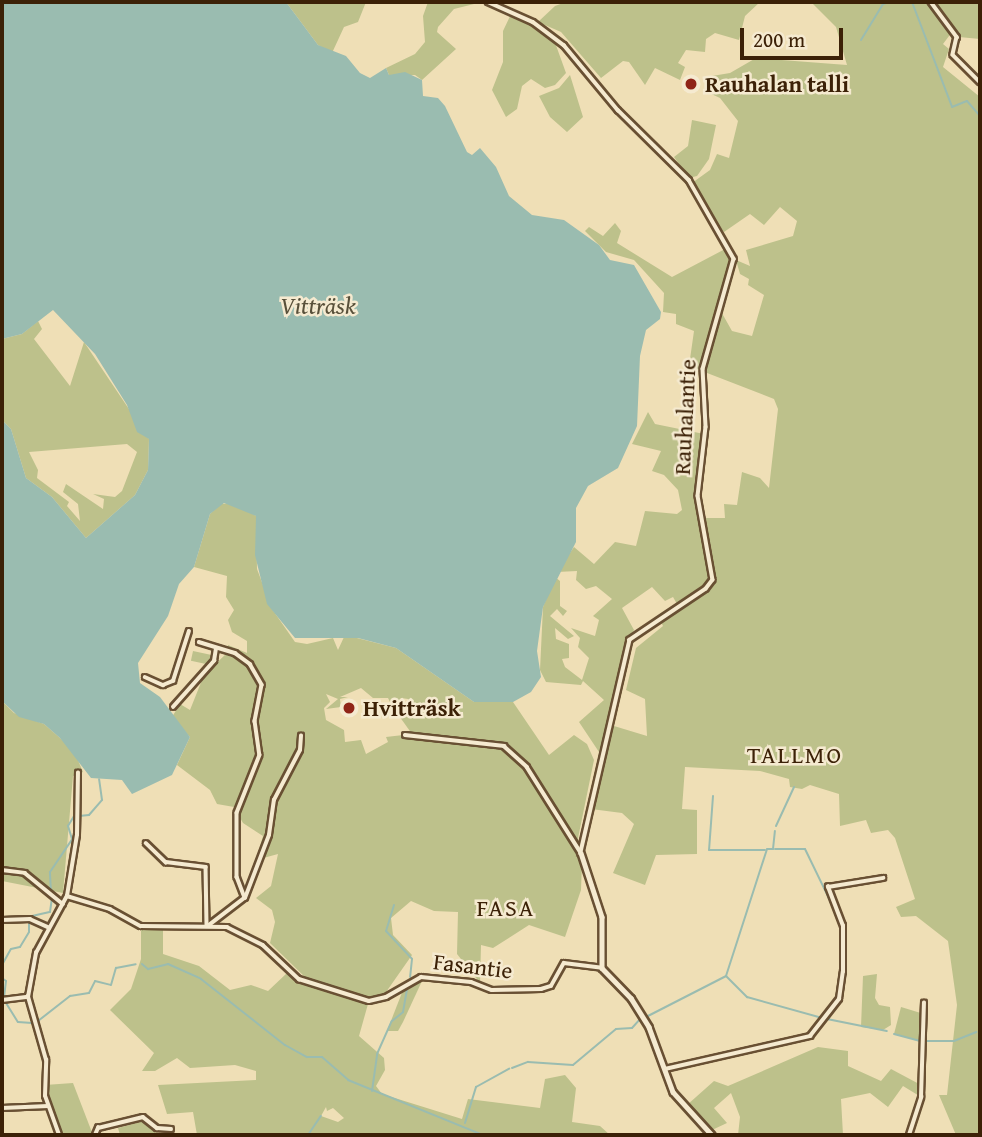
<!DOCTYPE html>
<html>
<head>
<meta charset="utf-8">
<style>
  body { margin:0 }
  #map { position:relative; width:982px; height:1137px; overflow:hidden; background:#efdfb6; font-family:"Gentium Book Plus",serif }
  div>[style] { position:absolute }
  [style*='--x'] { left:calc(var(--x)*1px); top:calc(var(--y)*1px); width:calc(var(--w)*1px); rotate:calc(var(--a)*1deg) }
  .green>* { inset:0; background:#bdc18b; transform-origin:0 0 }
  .water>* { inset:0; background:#9abcb0 }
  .stream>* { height:2px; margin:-1px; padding:0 1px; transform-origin:1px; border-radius:1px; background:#9abcb0 }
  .roads { filter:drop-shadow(2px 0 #695033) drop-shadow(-2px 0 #695033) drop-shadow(0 2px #695033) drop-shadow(0 -2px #695033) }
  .minor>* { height:3.5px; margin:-1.75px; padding:0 1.75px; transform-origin:1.75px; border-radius:1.75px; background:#f5ead0 }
  .tertiary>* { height:4.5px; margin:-2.25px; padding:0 2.25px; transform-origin:2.25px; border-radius:2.25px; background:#f5ead0 }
  .dots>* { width:19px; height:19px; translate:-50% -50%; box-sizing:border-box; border:4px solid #f5ead0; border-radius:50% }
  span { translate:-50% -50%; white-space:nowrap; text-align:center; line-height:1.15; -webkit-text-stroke:5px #f5ead0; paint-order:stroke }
  .poi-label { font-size:23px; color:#3c2107; font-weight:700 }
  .left { translate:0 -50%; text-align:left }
  .street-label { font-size:23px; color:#3c2107 }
  .water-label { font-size:24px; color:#58503a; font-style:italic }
  .neighbourhood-label { font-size:24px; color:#3c2107; letter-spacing:2px }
  .frame { position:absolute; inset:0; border:4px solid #3c2107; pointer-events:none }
  .scale { position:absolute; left:740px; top:28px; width:103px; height:32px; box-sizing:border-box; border:4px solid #3c2107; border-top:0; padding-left:9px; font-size:21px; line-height:24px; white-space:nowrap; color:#3c2107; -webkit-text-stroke:5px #f5ead0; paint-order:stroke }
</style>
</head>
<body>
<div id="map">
  <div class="green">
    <i style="clip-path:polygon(286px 2px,366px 2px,358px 22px,344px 27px,332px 53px,318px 45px)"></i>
    <i style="clip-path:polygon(428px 2px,482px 2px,454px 9px,438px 27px,437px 32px,456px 49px,422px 80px,415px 75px,389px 75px,386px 68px,415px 54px,425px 42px,423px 16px)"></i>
    <i style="clip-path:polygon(566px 2px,760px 2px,745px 16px,739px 40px,715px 33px,706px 39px,705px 52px,686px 50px,678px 63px,685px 67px,680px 80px,655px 68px,645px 85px,629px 62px,623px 61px,601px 78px,561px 32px,538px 22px,555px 6px)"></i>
    <i style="clip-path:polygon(811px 2px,929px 2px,952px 32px,943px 44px,949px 49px,943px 67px,980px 97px,980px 1135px,956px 1135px,939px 1095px,947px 1095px,957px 1005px,948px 941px,916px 916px,901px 917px,896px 907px,915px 899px,895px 838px,888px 830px,871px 833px,866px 820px,840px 826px,839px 794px,810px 785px,802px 789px,790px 787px,789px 779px,760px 771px,685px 767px,682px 809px,697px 810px,697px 854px,656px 855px,645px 885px,613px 873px,634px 824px,622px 813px,591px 809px,601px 757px,614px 726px,647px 736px,645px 699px,626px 690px,636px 648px,663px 626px,659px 618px,677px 604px,673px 597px,665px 601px,652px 587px,622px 608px,634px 630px,623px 648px,615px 712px,599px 752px,579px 722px,604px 700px,583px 681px,581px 685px,546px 682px,540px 670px,543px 607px,555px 577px,560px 581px,560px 606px,567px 611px,563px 616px,557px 609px,550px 616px,574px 636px,568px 639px,555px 628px,556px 639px,569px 644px,569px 658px,562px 659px,565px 667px,582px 680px,589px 658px,578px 647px,580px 638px,571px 628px,595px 636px,599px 620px,593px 616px,612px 599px,596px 586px,586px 589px,576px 580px,577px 571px,557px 572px,574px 547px,594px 564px,615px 542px,636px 546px,645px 511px,677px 514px,682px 510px,678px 490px,664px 475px,652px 471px,661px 451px,632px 444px,648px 412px,655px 424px,704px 434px,698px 496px,702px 518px,725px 518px,724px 504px,737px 505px,742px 472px,760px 478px,769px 488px,778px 409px,774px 399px,689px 366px,694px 331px,676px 324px,676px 314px,663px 312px,664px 293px,634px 260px,606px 252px,585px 231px,589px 227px,603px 236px,615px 223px,621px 231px,617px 243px,672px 277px,727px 248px,734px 260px,719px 308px,732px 331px,752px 336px,764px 295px,748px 285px,749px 279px,740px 274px,736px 260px,750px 266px,746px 250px,793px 236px,797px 221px,780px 207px,764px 225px,750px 214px,724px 232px,710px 214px,692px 183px,710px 170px,717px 154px,729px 158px,738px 121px,720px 98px,705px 91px,706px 77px,730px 73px,756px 58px,847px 65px,836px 27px)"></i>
    <i style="clip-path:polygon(933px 2px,980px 2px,980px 39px,959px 37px)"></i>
    <i style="clip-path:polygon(511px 14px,553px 37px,566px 73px,555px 85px,545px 88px,531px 79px,522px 86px,517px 109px,506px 117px,492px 90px,503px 62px,503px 31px)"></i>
    <i style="clip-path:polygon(570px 75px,583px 117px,567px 132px,550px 117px,539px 96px,559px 88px)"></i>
    <i style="clip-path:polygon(692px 120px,716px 125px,709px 159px,697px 176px,689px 178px,674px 157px,688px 146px)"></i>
    <i style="clip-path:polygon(evenodd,38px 321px,42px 329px,34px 339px,70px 386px,84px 342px,149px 439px,148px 470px,135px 495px,86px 538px,52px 497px,26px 478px,11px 429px,2px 420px,2px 339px,22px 334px,38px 321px,127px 444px,137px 452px,122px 491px,115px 497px,93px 494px,104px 499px,103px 509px,66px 484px,63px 492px,78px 504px,80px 521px,67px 506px,69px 502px,37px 478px,38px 470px,29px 452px,127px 444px)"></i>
    <i style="clip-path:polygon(evenodd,234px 503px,256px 516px,257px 569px,272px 609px,295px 642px,307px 644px,333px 638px,338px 650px,344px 637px,353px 637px,396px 648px,474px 702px,513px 702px,549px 755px,574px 735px,587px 744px,594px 760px,576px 848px,582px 863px,581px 890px,565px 937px,529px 925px,493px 948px,481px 945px,480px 983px,457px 954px,458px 912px,434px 911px,411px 901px,391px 918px,393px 935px,412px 955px,384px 995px,369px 998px,308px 980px,270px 943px,275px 922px,272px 910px,256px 898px,271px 886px,278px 854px,256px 860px,263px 836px,243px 823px,234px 807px,217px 804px,210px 790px,177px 765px,190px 737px,172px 717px,180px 704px,190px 710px,204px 675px,227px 653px,228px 645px,247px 653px,247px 641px,232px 632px,228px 620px,234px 610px,226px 597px,227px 576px,194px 567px,210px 514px,221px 504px,234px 503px,361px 688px,373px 698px,388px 698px,393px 708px,401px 698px,408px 699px,411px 705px,405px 713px,397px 713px,412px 734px,386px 737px,388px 742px,366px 754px,361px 740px,345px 742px,344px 730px,326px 720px,324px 708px,330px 702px,326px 694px,338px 699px,326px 709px,341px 707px,340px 699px,348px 697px,340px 697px,361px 688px)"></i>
    <i style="left:193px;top:651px;width:19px;height:10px;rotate:12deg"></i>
    <i style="clip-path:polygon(2px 701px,14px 713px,44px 724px,60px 738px,74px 751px,83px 772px,73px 776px,63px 893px,2px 881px)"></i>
    <i style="clip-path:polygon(evenodd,163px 927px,163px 954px,199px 966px,230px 990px,251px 985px,268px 991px,287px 973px,312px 987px,368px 1004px,359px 1036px,384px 1058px,385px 1070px,376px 1086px,382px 1094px,462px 1119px,468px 1099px,540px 1108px,545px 1079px,565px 1075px,576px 1088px,572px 1122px,600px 1126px,610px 1135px,197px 1135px,193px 1112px,167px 1114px,158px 1085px,256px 1080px,256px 1071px,235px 1065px,190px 1068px,177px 1058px,155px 1071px,142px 1071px,154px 1053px,110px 1010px,131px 989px,141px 959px,141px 928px,163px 927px,326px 1107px,327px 1111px,333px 1108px,344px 1118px,338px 1122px,321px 1116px,326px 1107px)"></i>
    <i style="clip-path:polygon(877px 974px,875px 998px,879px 1005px,890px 1007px,891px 1025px,883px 1030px,861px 1027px,863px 976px)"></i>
    <i style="clip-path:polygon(415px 980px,422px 981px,403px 1022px,398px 1031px,387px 1031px,405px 985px)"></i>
    <i style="clip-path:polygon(901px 1007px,924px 1014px,921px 1041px,894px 1034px)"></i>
    <i style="clip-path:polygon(818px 1047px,848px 1051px,848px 1066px,881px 1081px,891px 1069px,921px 1085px,921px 1097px,903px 1086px,888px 1107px,870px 1093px,841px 1099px,843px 1135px,738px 1135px,740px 1117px,731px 1093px,714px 1108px,727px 1123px,712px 1130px,687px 1105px,714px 1081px,728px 1086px)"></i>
    <i style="clip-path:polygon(73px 1083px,93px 1135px,59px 1135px,45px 1085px)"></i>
    <i style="clip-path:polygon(144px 1121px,154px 1132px,178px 1135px,120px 1135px,118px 1128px)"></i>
  </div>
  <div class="water">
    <i style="clip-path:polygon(2px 2px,286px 2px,318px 45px,346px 56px,360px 73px,370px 78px,386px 68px,389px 75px,405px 72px,422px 80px,423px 96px,438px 98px,445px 106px,467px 152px,472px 155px,480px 148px,496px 167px,509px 196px,532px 215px,564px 220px,599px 245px,610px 260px,634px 265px,661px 312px,660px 319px,646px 330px,640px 356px,637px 426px,618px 468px,588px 486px,576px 508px,576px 542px,543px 607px,537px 651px,541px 677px,531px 692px,513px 702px,474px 702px,396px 648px,358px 638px,295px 638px,267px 604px,255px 555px,256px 516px,224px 503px,210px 514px,194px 567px,179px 584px,168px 616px,138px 663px,140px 683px,160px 697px,190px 737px,172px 775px,132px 794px,122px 780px,91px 778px,60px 738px,44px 724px,19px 717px,2px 701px,2px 420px,11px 429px,26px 478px,52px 497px,86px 538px,135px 495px,148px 470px,149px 439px,137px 432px,127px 405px,95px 354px,53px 310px,22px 334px,2px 339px)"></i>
  </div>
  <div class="stream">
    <i style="--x:912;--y:2;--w:112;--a:69.1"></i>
    <i style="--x:952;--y:107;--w:16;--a:-22"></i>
    <i style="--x:967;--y:101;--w:20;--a:49"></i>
    <i style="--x:861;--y:40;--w:42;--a:-58.6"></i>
    <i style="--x:883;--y:4;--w:7;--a:-16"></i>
    <i style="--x:713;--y:796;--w:54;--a:94.2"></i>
    <i style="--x:709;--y:850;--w:56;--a:0"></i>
    <i style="--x:79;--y:816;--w:10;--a:-6"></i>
    <i style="--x:89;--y:815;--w:20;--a:-49"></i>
    <i style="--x:102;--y:800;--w:21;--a:-98"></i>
    <i style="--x:776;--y:826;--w:43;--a:-65.2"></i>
    <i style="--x:775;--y:849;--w:30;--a:0"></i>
    <i style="--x:805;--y:849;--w:76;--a:64.1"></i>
    <i style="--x:51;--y:893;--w:21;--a:-93"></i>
    <i style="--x:50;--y:872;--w:40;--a:-56"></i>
    <i style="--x:72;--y:839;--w:14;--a:-107"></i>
    <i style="--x:68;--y:826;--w:12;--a:-59"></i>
    <i style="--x:394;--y:905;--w:27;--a:107"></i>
    <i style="--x:386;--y:931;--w:38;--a:47"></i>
    <i style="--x:412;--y:959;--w:18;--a:96"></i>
    <i style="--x:32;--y:916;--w:18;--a:-13"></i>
    <i style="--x:50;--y:912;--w:14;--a:-82"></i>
    <i style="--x:142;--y:964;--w:8;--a:40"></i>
    <i style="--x:148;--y:969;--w:21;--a:-14"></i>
    <i style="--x:168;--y:964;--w:36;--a:24"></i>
    <i style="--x:201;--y:979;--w:107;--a:38.2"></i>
    <i style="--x:285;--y:1045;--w:25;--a:29"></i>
    <i style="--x:307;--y:1057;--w:15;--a:0"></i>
    <i style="--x:322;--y:1057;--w:35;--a:41"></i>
    <i style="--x:348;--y:1080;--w:146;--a:22.2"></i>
    <i style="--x:2;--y:965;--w:18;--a:-61"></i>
    <i style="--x:11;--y:949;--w:9;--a:-13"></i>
    <i style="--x:20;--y:947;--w:17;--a:-59"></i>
    <i style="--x:29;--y:932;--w:11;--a:-90"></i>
    <i style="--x:726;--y:976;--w:30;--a:45"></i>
    <i style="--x:747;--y:997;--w:78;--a:15.6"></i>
    <i style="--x:2;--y:978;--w:5;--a:37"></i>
    <i style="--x:6;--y:981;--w:17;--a:97"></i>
    <i style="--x:6;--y:1003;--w:22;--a:58"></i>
    <i style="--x:18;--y:1022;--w:14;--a:4"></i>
    <i style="--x:646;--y:1017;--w:90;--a:-27.1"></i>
    <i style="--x:726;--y:976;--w:133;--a:-72.1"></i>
    <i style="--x:767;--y:849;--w:6;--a:0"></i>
    <i style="--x:773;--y:849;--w:18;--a:-84"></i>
    <i style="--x:827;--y:1019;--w:61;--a:11.3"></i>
    <i style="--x:38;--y:1021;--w:41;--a:-38"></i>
    <i style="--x:70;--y:996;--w:19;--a:-9"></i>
    <i style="--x:89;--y:993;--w:13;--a:-63"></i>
    <i style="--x:95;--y:981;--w:16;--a:14"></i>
    <i style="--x:111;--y:985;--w:18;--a:-74"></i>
    <i style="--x:116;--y:968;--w:20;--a:-11"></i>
    <i style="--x:979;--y:1031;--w:1;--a:-45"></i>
    <i style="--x:894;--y:1034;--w:28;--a:15"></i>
    <i style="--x:925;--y:1041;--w:29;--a:0"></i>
    <i style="--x:954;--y:1041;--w:24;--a:-22"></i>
    <i style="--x:512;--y:1068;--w:17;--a:-21"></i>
    <i style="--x:528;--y:1062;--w:45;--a:3.8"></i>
    <i style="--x:573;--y:1065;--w:56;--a:-39.9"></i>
    <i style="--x:616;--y:1029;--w:16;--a:-4"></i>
    <i style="--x:632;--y:1028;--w:12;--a:-48"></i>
    <i style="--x:372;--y:1091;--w:37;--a:-82"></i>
    <i style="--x:377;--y:1054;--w:36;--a:-66"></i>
    <i style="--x:392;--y:1021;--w:14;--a:-39"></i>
    <i style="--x:403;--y:1012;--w:28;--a:-80"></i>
    <i style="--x:465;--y:1123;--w:38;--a:-73"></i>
    <i style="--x:476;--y:1087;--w:38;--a:-29"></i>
    <i style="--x:308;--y:1135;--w:23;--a:-56"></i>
  </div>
  <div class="roads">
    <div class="minor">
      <i style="--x:488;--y:2;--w:49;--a:24"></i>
      <i style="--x:533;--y:22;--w:39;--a:37"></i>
      <i style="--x:564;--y:45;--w:85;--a:50.3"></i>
      <i style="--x:618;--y:110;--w:100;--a:44.6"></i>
      <i style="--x:689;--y:180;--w:91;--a:60.3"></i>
      <i style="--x:734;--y:259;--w:114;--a:105.7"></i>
      <i style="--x:703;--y:369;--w:58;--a:87"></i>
      <i style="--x:706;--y:427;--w:69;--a:96.6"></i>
      <i style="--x:698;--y:496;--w:85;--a:79.9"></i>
      <i style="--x:713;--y:580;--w:11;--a:128"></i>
      <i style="--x:706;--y:589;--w:92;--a:146.1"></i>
      <i style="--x:630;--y:640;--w:219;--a:103"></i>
      <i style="--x:931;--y:2;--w:44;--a:53.4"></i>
      <i style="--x:957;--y:37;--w:18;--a:103"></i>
      <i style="--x:953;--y:55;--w:38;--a:45"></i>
      <i style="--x:199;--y:642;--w:38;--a:17"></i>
      <i style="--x:235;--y:653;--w:19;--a:36"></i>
      <i style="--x:250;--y:664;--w:24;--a:60"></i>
      <i style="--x:262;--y:685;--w:37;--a:101"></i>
      <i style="--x:255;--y:721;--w:34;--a:82"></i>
      <i style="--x:260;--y:755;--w:62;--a:111.6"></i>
      <i style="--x:237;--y:813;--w:64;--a:90"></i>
      <i style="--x:237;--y:877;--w:22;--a:69"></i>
      <i style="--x:245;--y:898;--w:44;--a:142.4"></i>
      <i style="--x:145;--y:677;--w:20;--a:24"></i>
      <i style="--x:163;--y:685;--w:11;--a:-22"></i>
      <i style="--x:173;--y:681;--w:52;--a:-72.3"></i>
      <i style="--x:173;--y:707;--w:62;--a:-48.3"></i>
      <i style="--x:214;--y:661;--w:12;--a:-81"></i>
      <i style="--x:405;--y:735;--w:100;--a:6.3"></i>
      <i style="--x:504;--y:746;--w:31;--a:42"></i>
      <i style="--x:527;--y:767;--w:99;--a:57.8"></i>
      <i style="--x:146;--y:843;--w:28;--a:44"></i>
      <i style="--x:166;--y:862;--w:40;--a:7.1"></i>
      <i style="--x:206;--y:867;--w:58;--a:89"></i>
      <i style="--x:2;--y:870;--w:23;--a:7"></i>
      <i style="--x:25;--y:873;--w:49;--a:39.2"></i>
      <i style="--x:67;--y:896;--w:45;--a:16.8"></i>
      <i style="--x:110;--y:909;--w:35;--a:29"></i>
      <i style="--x:141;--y:926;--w:86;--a:0.7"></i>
      <i style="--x:227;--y:927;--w:40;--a:26.6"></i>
      <i style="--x:263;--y:945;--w:50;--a:43.4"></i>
      <i style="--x:299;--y:979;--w:73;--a:17.4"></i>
      <i style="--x:369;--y:1001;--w:17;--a:-13"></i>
      <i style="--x:386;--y:997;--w:40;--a:-29.7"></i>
      <i style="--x:421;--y:977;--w:50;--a:5.7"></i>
      <i style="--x:471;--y:982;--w:22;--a:21"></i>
      <i style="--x:492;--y:990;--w:49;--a:-1.2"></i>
      <i style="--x:541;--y:989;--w:10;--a:-17"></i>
      <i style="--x:551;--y:986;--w:26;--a:-61"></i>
      <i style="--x:564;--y:963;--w:38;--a:7"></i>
      <i style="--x:67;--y:896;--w:62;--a:-80.7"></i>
      <i style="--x:77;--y:835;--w:62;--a:-89.1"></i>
      <i style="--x:245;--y:898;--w:67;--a:-69.1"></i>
      <i style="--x:269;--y:835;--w:35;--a:-82"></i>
      <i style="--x:274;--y:800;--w:56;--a:-62.5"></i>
      <i style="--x:300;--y:750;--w:14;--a:-86"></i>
      <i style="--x:2;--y:920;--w:28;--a:-2"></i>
      <i style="--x:30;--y:919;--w:20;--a:24"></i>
      <i style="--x:2;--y:1000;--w:26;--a:-7"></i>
      <i style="--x:665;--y:1069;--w:149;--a:-12.8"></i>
      <i style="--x:810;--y:1036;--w:47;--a:-51.9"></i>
      <i style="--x:839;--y:999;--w:27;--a:-82"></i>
      <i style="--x:843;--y:972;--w:46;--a:-90"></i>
      <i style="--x:843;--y:926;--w:42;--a:-111"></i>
      <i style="--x:828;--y:887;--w:56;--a:-9.3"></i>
      <i style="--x:2;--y:1108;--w:46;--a:-2.5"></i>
      <i style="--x:59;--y:1135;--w:41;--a:-109.7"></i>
      <i style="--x:45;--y:1096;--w:36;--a:-88"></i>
      <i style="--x:46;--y:1060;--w:66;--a:-105.9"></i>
      <i style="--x:28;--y:997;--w:45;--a:-79.7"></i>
      <i style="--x:36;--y:953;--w:65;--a:-61.5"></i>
      <i style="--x:95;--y:1135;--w:8;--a:-67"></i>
      <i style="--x:98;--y:1128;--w:46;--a:-13.7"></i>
      <i style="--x:143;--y:1117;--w:18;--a:38"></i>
      <i style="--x:157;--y:1128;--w:14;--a:4"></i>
      <i style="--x:909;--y:1135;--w:40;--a:-72"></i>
      <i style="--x:921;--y:1097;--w:94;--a:-88.2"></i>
    </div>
    <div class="tertiary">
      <i style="--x:581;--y:853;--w:67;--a:71.8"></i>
      <i style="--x:602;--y:917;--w:51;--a:90"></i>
      <i style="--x:602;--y:968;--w:42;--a:46"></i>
      <i style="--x:631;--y:998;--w:34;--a:58"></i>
      <i style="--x:649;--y:1027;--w:69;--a:69.7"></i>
      <i style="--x:673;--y:1092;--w:58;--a:47.8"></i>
    </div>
  </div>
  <div class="dots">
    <i style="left:691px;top:84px;background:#8f2418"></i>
    <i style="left:349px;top:708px;background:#8f2418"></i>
  </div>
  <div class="poi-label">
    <span class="left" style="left:705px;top:84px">Rauhalan talli</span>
    <span class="left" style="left:363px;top:708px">Hvitträsk</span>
  </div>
  <div class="street-label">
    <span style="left:685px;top:417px;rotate:-87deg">Rauhalantie</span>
    <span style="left:473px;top:966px;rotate:7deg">Fasantie</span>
  </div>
  <div class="water-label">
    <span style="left:318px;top:306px">Vitträsk</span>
  </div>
  <div class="neighbourhood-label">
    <span style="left:795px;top:755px">TALLMO</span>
    <span style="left:506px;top:908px">FASA</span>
  </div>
  <div class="frame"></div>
  <div class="scale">200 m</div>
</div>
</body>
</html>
